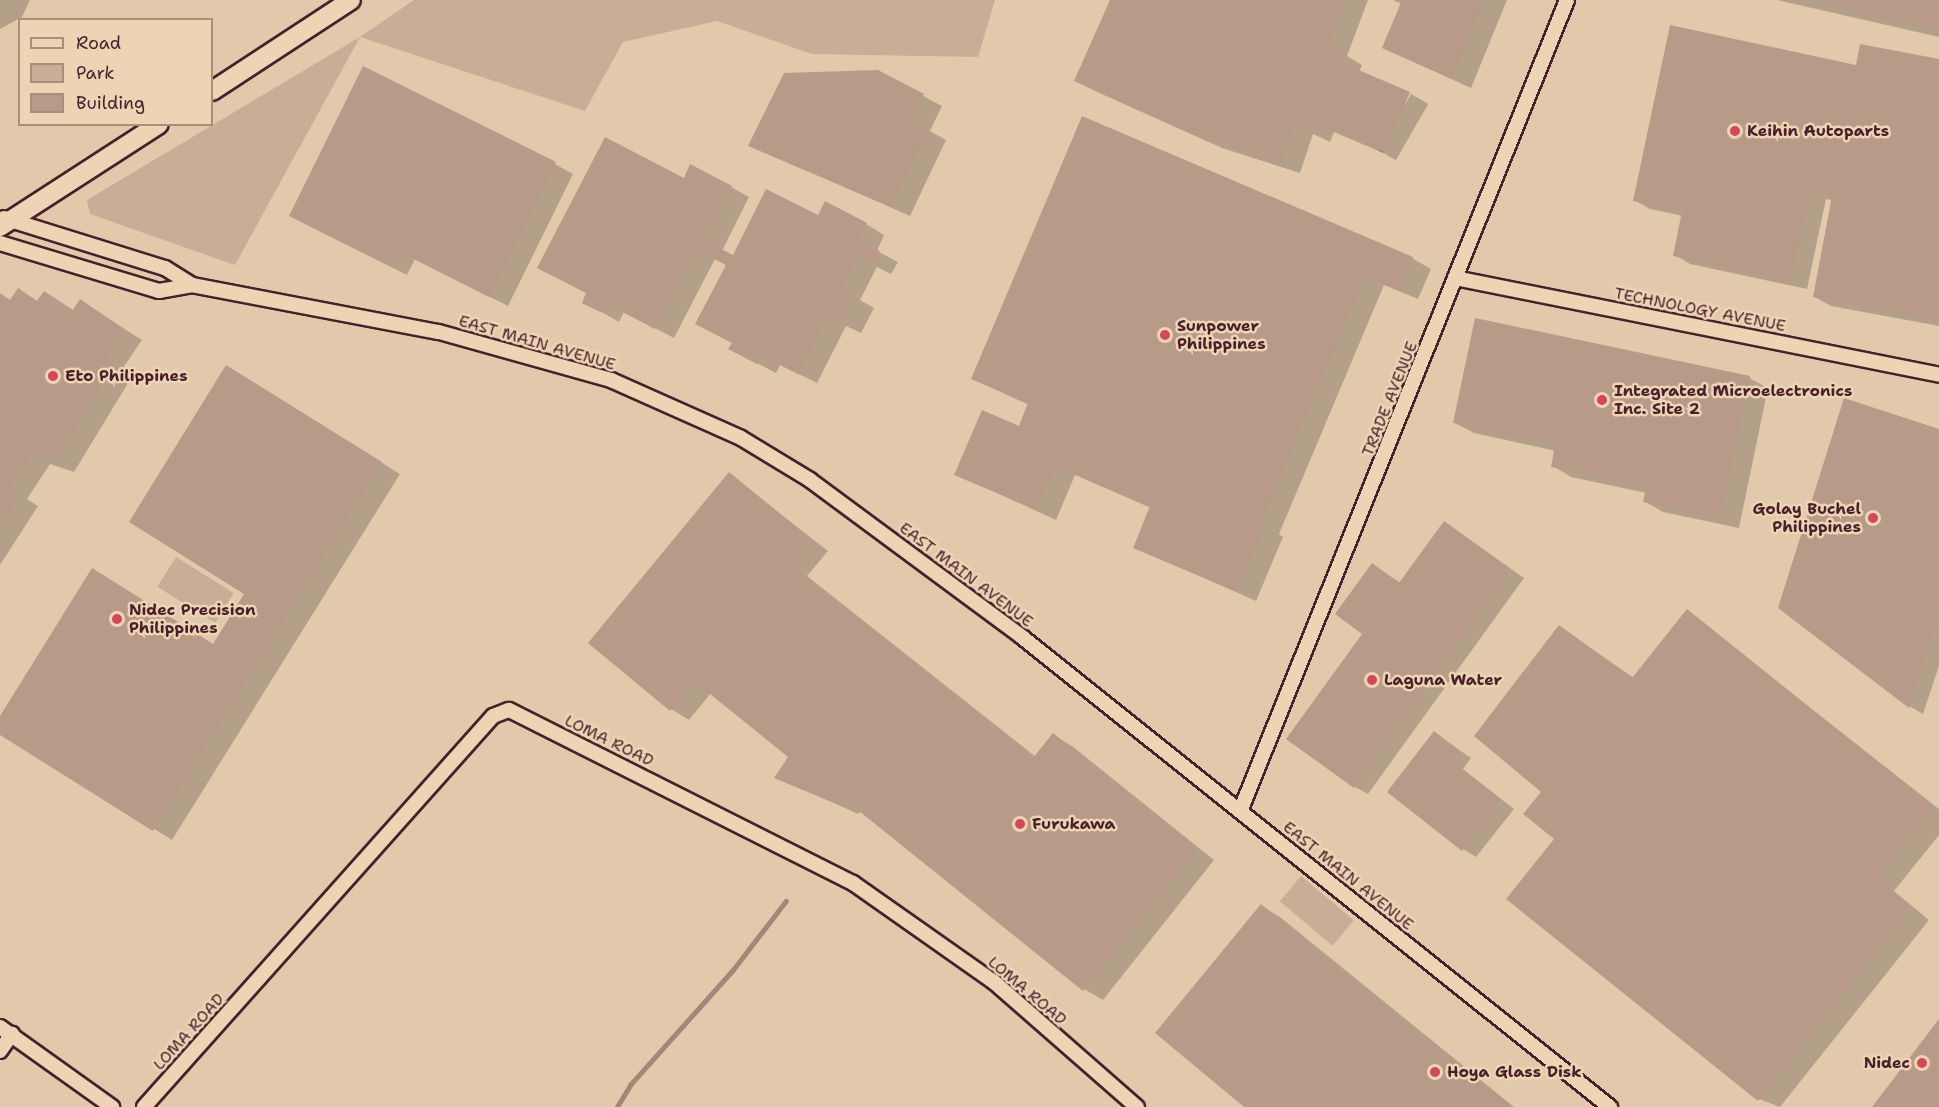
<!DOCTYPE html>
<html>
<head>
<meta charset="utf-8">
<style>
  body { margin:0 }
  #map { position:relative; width:1939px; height:1107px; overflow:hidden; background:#e2c9ac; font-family:"Shantell Sans",sans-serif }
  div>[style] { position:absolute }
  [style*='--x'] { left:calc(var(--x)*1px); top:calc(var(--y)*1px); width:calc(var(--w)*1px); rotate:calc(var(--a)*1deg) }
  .green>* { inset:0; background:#c9ad96; transform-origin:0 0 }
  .shadow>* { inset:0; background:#0003; transform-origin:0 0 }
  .stream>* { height:4.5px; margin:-2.25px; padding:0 2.25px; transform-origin:2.25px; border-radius:2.25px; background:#a58678 }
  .building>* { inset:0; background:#b89a88 }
  .roads { filter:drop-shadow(2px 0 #4a1f2b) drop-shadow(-2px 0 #4a1f2b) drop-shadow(0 2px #4a1f2b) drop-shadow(0 -2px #4a1f2b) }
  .minor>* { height:14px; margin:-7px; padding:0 7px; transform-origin:7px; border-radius:7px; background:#ecd4b4 }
  .secondary>* { height:18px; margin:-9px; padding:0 9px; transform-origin:9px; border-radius:9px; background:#ecd4b4 }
  .dots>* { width:16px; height:16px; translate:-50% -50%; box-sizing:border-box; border:3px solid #ecd4b4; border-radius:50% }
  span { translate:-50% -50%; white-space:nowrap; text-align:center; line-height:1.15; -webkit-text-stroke:5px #ecd4b4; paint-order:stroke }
  .poi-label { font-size:16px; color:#4a1f2b; font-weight:700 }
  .left { translate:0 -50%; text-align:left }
  .right { translate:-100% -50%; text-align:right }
  .street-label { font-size:16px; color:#4a1f2b }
  .legend { position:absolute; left:18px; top:18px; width:195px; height:108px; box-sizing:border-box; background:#ecd4b4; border:2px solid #ab8c7d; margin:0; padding:8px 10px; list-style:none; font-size:18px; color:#4a1f2b }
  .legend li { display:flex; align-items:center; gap:12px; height:30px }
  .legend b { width:30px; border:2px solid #ab8c7d }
</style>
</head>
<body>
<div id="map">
  <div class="green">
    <i style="clip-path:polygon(414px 0,995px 0,978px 57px,812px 54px,717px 21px,623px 42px,585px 111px,360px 37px,235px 265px,90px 214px,87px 200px,360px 37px)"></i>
    <i style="left:176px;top:557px;width:68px;height:35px;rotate:32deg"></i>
    <i style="left:1301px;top:876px;width:69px;height:33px;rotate:40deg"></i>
  </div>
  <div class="shadow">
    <i style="clip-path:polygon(0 0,30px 0,22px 17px,0 29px)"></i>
    <i style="clip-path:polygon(1111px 0,1368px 0,1347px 56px,1362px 65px,1359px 72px,1408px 93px,1383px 153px,1334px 132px,1330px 142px,1313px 134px,1300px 173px,1222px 148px,1095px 91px,1076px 80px)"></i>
    <i style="clip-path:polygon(1393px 0,1507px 0,1471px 88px,1383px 48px,1402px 4px)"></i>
    <i style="clip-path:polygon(1777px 0,1939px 0,1939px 37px)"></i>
    <i style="clip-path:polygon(1939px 60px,1939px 326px,1831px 306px,1815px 297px,1833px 201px,1826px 199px,1807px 289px,1690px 264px,1675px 255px,1683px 216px,1650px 209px,1634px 200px,1858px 67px)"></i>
    <i style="clip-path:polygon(878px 72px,942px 106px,930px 131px,946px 140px,910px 216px,750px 145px)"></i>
    <i style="left:1411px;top:94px;width:20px;height:65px;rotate:30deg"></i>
    <i style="clip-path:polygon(555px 164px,573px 174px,508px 306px,415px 259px,407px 275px,309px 226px)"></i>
    <i style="clip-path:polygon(684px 180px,731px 187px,749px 197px,722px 251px,733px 257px,818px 217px,866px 224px,884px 235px,877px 251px,898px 262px,891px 274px,877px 267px,860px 300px,874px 308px,861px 333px,846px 326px,817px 383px,780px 365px,776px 373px,749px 359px,733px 343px,727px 265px,715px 259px,674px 338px,624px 312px,619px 322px,584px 302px)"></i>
    <i style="clip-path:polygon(1412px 258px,1431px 269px,1418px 299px,1384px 285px,1279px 534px,1283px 537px,1256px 601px,1135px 547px,1151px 508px,1075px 475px,1056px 520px,956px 474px,1019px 428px,1029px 405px,973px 379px)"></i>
    <i style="clip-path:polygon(19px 290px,39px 302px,45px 293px,74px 311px,80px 301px,142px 340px,123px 368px,133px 375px,74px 472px,50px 464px,27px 499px,38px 506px,0 565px,0 302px,11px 301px)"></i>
    <i style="clip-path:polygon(245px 377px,400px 474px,172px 840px,0 733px,0 719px,214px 645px,246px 593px)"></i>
    <i style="clip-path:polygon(1749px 378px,1768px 388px,1739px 528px,1663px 512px,1644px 501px,1646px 493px,1571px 477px,1553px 466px,1556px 451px,1474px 433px,1455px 423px)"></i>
    <i style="clip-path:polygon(1939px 430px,1939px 666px,1923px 714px,1909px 706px)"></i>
    <i style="clip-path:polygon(729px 474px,828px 551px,807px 576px,1036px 757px,1053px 735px,1072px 746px,1214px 860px,1103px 1000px,1084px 989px,861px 811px,858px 814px,776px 777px,790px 757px,711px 693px,689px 720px,671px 709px)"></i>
    <i style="clip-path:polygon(1444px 523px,1524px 578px,1368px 794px,1355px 787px,1364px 634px,1373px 565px,1401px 583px)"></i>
    <i style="clip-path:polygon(1687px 611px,1939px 809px,1939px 835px,1894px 891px,1929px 920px,1780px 1107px,1759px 1099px,1556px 838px,1543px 792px,1560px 627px,1634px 678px)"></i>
    <i style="clip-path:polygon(1435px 733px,1471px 758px,1463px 769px,1514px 809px,1476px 857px,1463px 849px)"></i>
    <i style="clip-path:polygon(1261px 906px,1280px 917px,1514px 1107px,1246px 1107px)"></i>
  </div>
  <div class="stream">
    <i style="--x:617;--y:1107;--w:26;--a:-59"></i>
    <i style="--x:630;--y:1085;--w:153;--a:-48.2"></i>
    <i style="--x:732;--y:971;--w:88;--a:-52.4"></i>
  </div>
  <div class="building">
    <i style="clip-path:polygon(1110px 0,1346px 0,1328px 46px,1344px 53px,1340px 62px,1410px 92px,1385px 152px,1315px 122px,1311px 133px,1294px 125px,1281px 163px,1202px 138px,1074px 81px)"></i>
    <i style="clip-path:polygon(1402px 0,1484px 0,1452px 79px,1382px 48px)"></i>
    <i style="clip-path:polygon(1825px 0,1939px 0,1939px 31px,1824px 5px)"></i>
    <i style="clip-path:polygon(1670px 25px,1856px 65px,1860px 44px,1939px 59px,1939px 321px,1813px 297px,1832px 196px,1810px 191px,1791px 281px,1673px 256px,1682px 211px,1633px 201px)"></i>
    <i style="clip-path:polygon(363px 66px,556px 162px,489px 297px,396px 250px,388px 265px,289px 216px)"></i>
    <i style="clip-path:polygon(878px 70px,924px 94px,911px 122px,928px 128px,891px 207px,748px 146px,784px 73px)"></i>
    <i style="clip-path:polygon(1082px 116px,1413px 257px,1399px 290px,1365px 276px,1261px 523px,1265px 525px,1237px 592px,1133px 548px,1150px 506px,1056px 466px,1037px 510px,954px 475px,982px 410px,1019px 426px,1028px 403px,971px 379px)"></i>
    <i style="clip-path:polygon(605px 137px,684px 178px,690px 164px,732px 186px,704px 240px,733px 255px,766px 189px,818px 215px,825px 201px,867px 223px,858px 240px,880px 251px,872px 265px,858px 258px,842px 288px,856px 296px,842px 324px,827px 317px,798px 374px,761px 355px,757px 364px,728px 349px,732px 343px,695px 324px,726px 265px,696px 250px,655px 329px,605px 303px,600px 312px,582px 303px,586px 293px,537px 268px)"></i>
    <i style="clip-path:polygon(18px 288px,37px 301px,44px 291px,73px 310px,80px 299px,124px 329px,106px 357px,115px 363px,65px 447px,54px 463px,42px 454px,39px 459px,32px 454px,10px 488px,20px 494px,0 526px,0 293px,10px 300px)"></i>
    <i style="clip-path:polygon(1475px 318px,1750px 376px,1720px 518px,1643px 502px,1646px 487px,1551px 467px,1555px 445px,1453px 423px)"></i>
    <i style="clip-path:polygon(226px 365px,382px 462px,153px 831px,0 735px,0 716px,92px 568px,213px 644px,244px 594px,129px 522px)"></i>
    <i style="clip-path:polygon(1844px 398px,1939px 429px,1939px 618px,1909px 708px,1778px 608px)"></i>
    <i style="clip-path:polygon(729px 472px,811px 539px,790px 565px,1033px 758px,1053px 733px,1197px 849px,1083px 991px,844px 799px,839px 805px,774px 778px,788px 757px,694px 681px,670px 711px,588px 643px)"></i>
    <i style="clip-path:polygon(1444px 521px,1511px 569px,1354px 788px,1286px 739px,1362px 634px,1335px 614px,1372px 563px,1399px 583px)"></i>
    <i style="clip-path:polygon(1687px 609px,1934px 807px,1877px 880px,1912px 908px,1758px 1101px,1506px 899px,1554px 839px,1523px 814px,1541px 792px,1474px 736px,1559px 625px,1632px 678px)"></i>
    <i style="clip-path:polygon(1434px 731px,1458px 750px,1450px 760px,1501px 800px,1462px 851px,1387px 792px)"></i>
    <i style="clip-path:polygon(1261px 904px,1425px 1040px,1428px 1038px,1512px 1107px,1244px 1107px,1155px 1033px)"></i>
    <i style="clip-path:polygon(1939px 1019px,1939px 1107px,1872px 1107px)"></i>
  </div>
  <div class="roads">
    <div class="minor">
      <i style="--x:4;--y:218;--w:169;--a:17.3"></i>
      <i style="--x:165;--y:268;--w:32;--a:32"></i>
      <i style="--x:192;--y:285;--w:251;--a:10.8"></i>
      <i style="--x:439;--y:332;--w:179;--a:15.6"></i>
      <i style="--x:611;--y:380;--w:142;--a:24"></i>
      <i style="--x:741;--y:438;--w:81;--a:31.3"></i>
      <i style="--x:810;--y:480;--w:264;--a:36.5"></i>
      <i style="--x:1022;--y:637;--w:753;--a:38.64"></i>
      <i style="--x:0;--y:243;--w:166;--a:16.8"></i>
      <i style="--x:159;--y:291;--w:34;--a:-10"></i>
      <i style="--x:1455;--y:278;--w:494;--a:11.3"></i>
      <i style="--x:1241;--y:809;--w:872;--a:-68.05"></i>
      <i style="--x:0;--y:1027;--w:138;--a:35.5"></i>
      <i style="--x:0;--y:1051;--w:21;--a:-55"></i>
      <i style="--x:144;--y:1107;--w:524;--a:-48.25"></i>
      <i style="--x:493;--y:716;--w:17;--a:-21"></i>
      <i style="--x:509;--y:710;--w:385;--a:26.7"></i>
      <i style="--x:853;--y:883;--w:172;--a:35.1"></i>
      <i style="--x:994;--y:982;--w:190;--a:41.2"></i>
    </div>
    <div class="secondary">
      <i style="--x:212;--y:91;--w:166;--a:-33.2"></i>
      <i style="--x:0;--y:227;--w:189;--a:-32.9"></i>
    </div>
  </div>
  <div class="dots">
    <i style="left:1735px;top:131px;background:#d1495b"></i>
    <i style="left:1165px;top:335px;background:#d1495b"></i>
    <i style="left:53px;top:376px;background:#d1495b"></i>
    <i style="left:1602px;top:400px;background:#d1495b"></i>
    <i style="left:1873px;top:518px;background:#d1495b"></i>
    <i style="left:117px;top:619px;background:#d1495b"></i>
    <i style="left:1372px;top:680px;background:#d1495b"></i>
    <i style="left:1020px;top:824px;background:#d1495b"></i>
    <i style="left:1922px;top:1063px;background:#d1495b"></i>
    <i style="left:1435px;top:1072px;background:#d1495b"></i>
  </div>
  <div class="poi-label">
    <span class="left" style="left:1747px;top:131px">Keihin Autoparts</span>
    <span class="left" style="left:1177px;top:335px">Sunpower<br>Philippines</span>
    <span class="left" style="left:65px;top:376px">Eto Philippines</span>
    <span class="left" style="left:1614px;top:400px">Integrated Microelectronics<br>Inc. Site 2</span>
    <span class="right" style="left:1861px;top:518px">Golay Buchel<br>Philippines</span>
    <span class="left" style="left:129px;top:619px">Nidec Precision<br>Philippines</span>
    <span class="left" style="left:1384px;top:680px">Laguna Water</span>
    <span class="left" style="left:1032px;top:824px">Furukawa</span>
    <span class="right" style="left:1910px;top:1063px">Nidec</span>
    <span class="left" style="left:1447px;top:1072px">Hoya Glass Disk</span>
  </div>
  <div class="street-label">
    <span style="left:1700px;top:310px;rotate:11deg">TECHNOLOGY AVENUE</span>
    <span style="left:537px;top:343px;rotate:16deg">EAST MAIN AVENUE</span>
    <span style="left:1390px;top:399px;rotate:-68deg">TRADE AVENUE</span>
    <span style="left:966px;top:575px;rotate:37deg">EAST MAIN AVENUE</span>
    <span style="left:609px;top:741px;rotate:26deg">LOMA ROAD</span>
    <span style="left:1348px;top:876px;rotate:39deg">EAST MAIN AVENUE</span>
    <span style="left:1027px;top:991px;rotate:40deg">LOMA ROAD</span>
    <span style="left:189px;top:1032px;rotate:-48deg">LOMA ROAD</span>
  </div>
  <ul class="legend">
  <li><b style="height:8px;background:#ecd4b4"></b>Road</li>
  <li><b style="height:16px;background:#c9ad96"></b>Park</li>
  <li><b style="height:16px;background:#b89a88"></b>Building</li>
  </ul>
</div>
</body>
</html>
